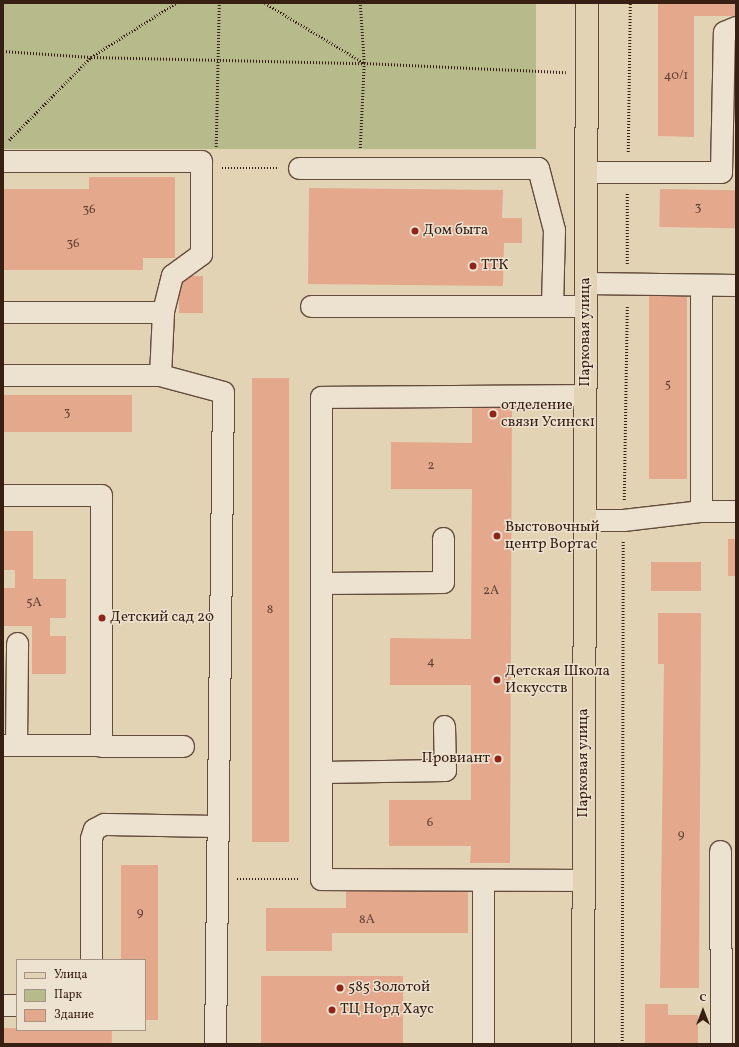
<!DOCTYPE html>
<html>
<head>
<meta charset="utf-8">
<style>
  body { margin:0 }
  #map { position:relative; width:739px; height:1047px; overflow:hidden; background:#e3d3b5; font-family:Vollkorn,serif }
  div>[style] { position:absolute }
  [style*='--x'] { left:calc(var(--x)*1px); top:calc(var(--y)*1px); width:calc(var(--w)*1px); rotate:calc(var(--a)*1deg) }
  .green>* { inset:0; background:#b7bb8b; transform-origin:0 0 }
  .building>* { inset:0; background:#e4a88d; transform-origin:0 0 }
  .path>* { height:2.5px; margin-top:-1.25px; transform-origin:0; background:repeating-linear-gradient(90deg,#381f14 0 1px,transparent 0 3px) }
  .roads { filter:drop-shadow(1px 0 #634c3c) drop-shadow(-1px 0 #634c3c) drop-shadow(0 1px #634c3c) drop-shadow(0 -1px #634c3c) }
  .minor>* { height:21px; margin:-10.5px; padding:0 10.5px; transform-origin:10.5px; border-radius:10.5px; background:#ede2cf }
  .major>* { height:22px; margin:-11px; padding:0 11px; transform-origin:11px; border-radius:11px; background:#e3d3b5 }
  .dots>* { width:11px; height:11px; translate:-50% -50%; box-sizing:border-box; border:2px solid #ede2cf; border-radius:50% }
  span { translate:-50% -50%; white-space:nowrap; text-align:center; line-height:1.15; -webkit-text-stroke:3px #ede2cf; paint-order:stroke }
  .number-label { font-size:13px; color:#634132 }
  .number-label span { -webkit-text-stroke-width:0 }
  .poi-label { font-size:15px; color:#381f14 }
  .left { translate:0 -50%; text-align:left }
  .right { translate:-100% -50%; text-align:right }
  .street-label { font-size:15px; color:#381f14 }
  .frame { position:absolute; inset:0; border:4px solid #381f14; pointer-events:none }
  .legend { position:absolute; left:16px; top:959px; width:130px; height:72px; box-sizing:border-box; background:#ede2cf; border:1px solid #a59484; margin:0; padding:5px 7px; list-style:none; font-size:12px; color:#381f14 }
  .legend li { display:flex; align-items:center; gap:8px; height:20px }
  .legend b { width:20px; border:1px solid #a59484 }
  .north { position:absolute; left:683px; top:991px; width:40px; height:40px; -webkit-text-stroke:3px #ede2cf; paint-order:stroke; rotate:0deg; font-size:11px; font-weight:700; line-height:16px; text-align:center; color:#381f14 }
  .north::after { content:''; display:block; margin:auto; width:14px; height:18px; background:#381f14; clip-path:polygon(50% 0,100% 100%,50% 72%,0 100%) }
</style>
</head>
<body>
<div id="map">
  <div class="green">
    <i style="left:3px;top:3px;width:533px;height:146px"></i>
  </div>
  <div class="building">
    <i style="clip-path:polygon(658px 3px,736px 3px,736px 16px,694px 16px,694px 137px,658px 136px)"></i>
    <i style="clip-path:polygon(89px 177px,175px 177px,175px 258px,143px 258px,143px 270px,3px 270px,3px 189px,89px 189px)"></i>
    <i style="clip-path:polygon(309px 188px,503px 190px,502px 218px,522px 218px,522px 243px,504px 243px,503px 286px,308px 284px)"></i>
    <i style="left:660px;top:189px;width:76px;height:38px;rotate:1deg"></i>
    <i style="left:179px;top:276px;width:24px;height:37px"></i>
    <i style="left:649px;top:291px;width:38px;height:188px"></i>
    <i style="left:252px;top:378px;width:37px;height:464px"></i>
    <i style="left:3px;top:395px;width:129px;height:37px"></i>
    <i style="clip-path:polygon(472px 404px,512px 404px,510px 863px,470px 863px,471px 846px,389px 846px,389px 800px,471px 800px,471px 685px,390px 685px,390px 638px,471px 639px,472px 489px,391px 489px,391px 442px,472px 443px)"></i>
    <i style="clip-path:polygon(3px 531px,33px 531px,33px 579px,66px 579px,66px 618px,50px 618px,50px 636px,66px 636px,66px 674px,32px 674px,32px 626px,3px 626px,3px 588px,15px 588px,15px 570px,3px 570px)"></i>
    <i style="left:728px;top:539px;width:8px;height:37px"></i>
    <i style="left:651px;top:562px;width:50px;height:29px"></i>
    <i style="clip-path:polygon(658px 613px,701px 613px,699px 988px,660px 988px,664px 664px,658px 664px)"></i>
    <i style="clip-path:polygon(121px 865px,158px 865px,158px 1020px,145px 1020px,145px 960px,121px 960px)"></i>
    <i style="clip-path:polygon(346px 887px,468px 887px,468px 933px,332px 933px,332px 951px,266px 951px,266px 908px,346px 908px)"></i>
    <i style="left:261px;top:976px;width:142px;height:68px"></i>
    <i style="clip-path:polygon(645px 1004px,668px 1004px,668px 1015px,698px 1015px,698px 1044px,645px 1044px)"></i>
    <i style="left:3px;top:1028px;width:109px;height:16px;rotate:1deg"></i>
  </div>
  <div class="path">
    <i style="--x:265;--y:3;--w:116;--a:31.2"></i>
    <i style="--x:3;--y:51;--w:88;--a:3.9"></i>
    <i style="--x:91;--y:57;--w:273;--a:1.3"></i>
    <i style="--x:364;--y:63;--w:202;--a:2.6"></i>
    <i style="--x:9;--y:140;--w:117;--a:-45.3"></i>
    <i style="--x:91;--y:57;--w:101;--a:-32.4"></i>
    <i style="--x:216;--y:147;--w:144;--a:-88.8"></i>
    <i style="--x:360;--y:148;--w:85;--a:-87.3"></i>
    <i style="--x:364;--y:63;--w:60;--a:-93.8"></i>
    <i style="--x:628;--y:152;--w:149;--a:-89.2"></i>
    <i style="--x:222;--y:168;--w:57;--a:0"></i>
    <i style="--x:627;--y:264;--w:71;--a:-90"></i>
    <i style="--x:624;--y:500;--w:195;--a:-89.1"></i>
    <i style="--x:237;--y:879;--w:63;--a:0"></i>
    <i style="--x:622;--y:1044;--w:503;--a:-89.89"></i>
  </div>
  <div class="roads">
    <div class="minor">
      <i style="--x:3;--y:161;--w:198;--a:0"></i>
      <i style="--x:201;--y:161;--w:93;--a:90"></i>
      <i style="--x:201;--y:254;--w:36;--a:144"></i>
      <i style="--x:172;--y:275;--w:38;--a:104"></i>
      <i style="--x:163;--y:312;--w:63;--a:92.7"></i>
      <i style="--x:299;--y:168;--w:239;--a:0"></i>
      <i style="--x:538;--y:168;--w:64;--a:75.5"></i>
      <i style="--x:554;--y:230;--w:76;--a:91.5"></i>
      <i style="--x:586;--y:172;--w:135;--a:0"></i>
      <i style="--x:721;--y:172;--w:140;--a:-88.8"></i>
      <i style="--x:724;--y:32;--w:13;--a:-23"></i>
      <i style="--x:586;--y:283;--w:150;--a:0.8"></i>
      <i style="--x:311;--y:306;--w:275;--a:0"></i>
      <i style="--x:3;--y:312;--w:160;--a:0"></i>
      <i style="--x:3;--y:375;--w:157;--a:0"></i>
      <i style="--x:160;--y:375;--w:65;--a:15.1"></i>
      <i style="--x:223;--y:392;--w:652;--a:90.7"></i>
      <i style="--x:3;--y:495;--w:98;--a:0"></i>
      <i style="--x:101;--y:495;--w:251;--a:90"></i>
      <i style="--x:701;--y:511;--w:226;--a:-90"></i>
      <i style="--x:585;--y:520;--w:38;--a:0"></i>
      <i style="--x:623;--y:520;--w:79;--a:-6.6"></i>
      <i style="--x:701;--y:511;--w:35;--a:0"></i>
      <i style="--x:321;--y:583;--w:122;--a:-0.5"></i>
      <i style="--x:443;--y:582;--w:44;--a:-90"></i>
      <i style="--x:3;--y:745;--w:180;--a:0.3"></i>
      <i style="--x:16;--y:745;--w:102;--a:-89.4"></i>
      <i style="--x:321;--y:772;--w:124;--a:-0.9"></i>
      <i style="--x:445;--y:770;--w:44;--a:-91.3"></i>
      <i style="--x:720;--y:851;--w:193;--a:89.7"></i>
      <i style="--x:483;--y:880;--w:164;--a:90"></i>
      <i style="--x:583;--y:880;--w:262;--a:-179.8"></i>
      <i style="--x:321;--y:879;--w:482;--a:-90"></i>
      <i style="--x:321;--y:397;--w:264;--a:-0.4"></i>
      <i style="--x:91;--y:960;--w:122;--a:-90"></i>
      <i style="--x:91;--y:838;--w:9;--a:-72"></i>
      <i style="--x:94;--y:829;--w:11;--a:-27"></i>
      <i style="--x:104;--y:824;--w:114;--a:1"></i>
      <i style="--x:3;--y:1005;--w:14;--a:0"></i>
    </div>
    <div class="major">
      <i style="--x:583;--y:1044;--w:1041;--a:-89.78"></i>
    </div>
  </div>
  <div class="dots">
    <i style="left:415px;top:231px;background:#8f2418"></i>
    <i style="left:473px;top:266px;background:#8f2418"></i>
    <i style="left:493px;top:414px;background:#8f2418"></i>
    <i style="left:497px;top:536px;background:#8f2418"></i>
    <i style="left:102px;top:618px;background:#8f2418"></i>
    <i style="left:497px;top:680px;background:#8f2418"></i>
    <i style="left:498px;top:759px;background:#8f2418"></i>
    <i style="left:340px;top:988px;background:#8f2418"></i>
    <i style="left:332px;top:1010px;background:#8f2418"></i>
  </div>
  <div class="number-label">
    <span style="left:676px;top:76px">40/1</span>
    <span style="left:698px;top:208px">3</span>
    <span style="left:89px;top:210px">36</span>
    <span style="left:73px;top:244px">36</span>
    <span style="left:668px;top:385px">5</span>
    <span style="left:67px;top:413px">3</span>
    <span style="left:431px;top:466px">2</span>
    <span style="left:491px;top:591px">2А</span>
    <span style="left:34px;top:603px">5А</span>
    <span style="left:270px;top:610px">8</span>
    <span style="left:431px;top:662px">4</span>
    <span style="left:430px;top:823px">6</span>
    <span style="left:681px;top:835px">9</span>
    <span style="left:140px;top:913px">9</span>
    <span style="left:367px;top:920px">8А</span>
  </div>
  <div class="poi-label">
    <span class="left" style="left:423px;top:231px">Дом быта</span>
    <span class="left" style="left:481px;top:266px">ТТК</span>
    <span class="left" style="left:501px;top:414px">отделение<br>связи Усинск1</span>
    <span class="left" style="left:505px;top:536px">Выстовочный<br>центр Вортас</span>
    <span class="left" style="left:110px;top:618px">Детский сад 20</span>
    <span class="left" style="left:505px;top:680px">Детская Школа<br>Искусств</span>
    <span class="right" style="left:490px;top:759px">Провиант</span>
    <span class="left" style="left:348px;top:988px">585 Золотой</span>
    <span class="left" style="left:340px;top:1010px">ТЦ Норд Хаус</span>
  </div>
  <div class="street-label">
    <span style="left:586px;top:332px;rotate:-90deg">Парковая улица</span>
    <span style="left:584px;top:763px;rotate:-90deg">Парковая улица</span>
  </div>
  <div class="frame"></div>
  <ul class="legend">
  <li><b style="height:5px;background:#e3d3b5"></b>Улица</li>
  <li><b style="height:11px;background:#b7bb8b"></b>Парк</li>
  <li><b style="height:11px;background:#e4a88d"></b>Здание</li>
  </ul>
  <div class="north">С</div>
</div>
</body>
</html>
